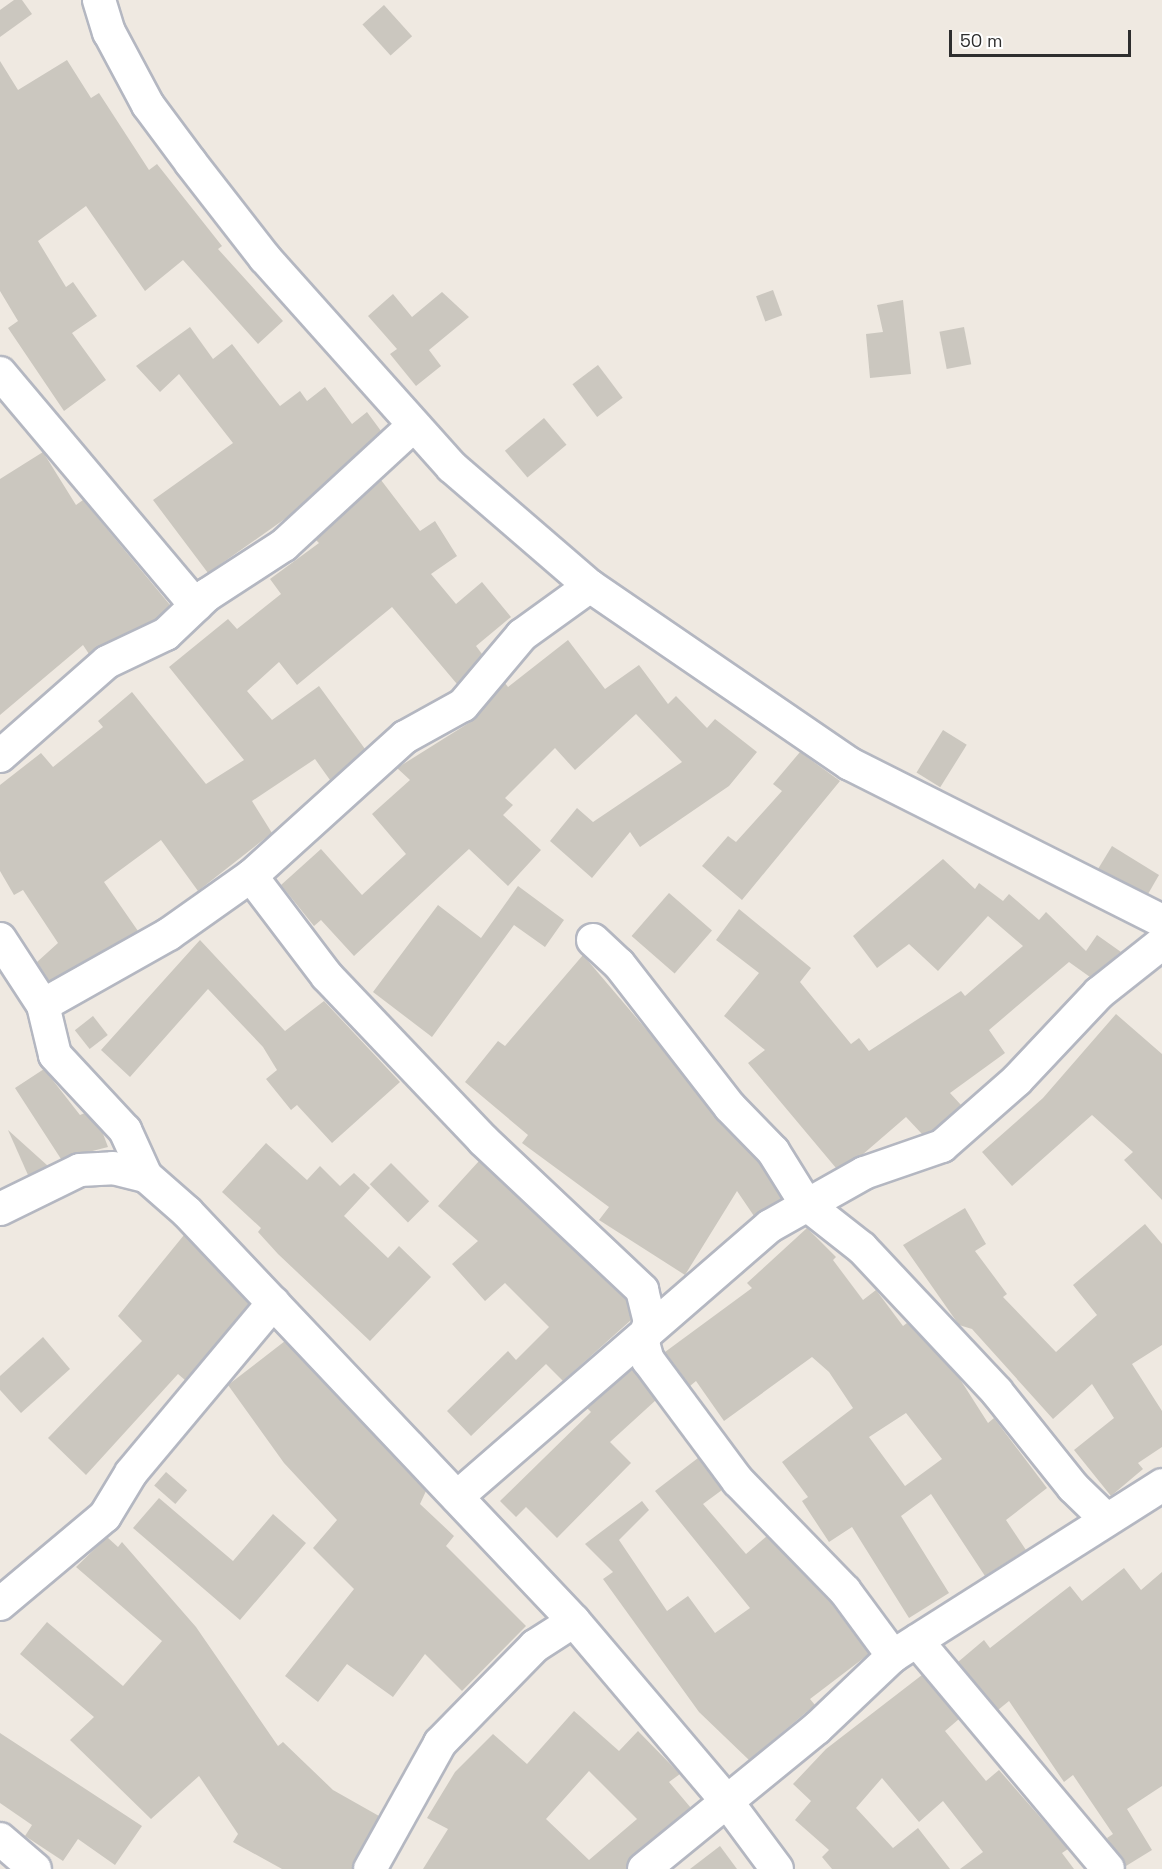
<!DOCTYPE html>
<html>
<head>
<meta charset="utf-8">
<style>
  body { margin:0 }
  #map { position:relative; width:1162px; height:1869px; overflow:hidden; background:#efe9e1; font-family:"Space Grotesk",sans-serif }
  div>[style] { position:absolute }
  [style*='--x'] { left:calc(var(--x)*1px); top:calc(var(--y)*1px); width:calc(var(--w)*1px); rotate:calc(var(--a)*1deg) }
  .building>* { inset:0; background:#cbc7bf; transform-origin:0 0 }
  .roads { filter:drop-shadow(2px 0 #b4b7c1) drop-shadow(-2px 0 #b4b7c1) drop-shadow(0 2px #b4b7c1) drop-shadow(0 -2px #b4b7c1) }
  .minor>* { height:32px; margin:-16px; padding:0 16px; transform-origin:16px; border-radius:16px; background:#fff }
  span { translate:-50% -50%; white-space:nowrap; text-align:center; line-height:1.15; -webkit-text-stroke:4.5px #fff; paint-order:stroke }
  .scale { position:absolute; left:949px; top:30px; width:182px; height:27px; box-sizing:border-box; border:3px solid #2e2e2e; border-top:0; padding-left:8px; font-size:18px; line-height:21px; white-space:nowrap; color:#2e2e2e; -webkit-text-stroke:4px #fff; paint-order:stroke }
</style>
</head>
<body>
<div id="map">
  <div class="building">
    <i style="clip-path:polygon(14px 0,22px 0,32px 14px,0 37px,0 10px)"></i>
    <i style="left:384px;top:5px;width:42px;height:29px;rotate:48deg"></i>
    <i style="clip-path:polygon(67px 60px,91px 98px,99px 93px,149px 170px,157px 164px,222px 246px,218px 249px,283px 321px,258px 344px,183px 260px,145px 291px,86px 206px,38px 241px,66px 287px,73px 282px,97px 316px,72px 333px,106px 380px,64px 411px,8px 328px,18px 321px,0 291px,0 61px,18px 90px)"></i>
    <i style="left:773px;top:290px;width:27px;height:18px;rotate:70deg"></i>
    <i style="clip-path:polygon(442px 292px,469px 317px,429px 350px,441px 366px,416px 386px,390px 354px,397px 349px,368px 316px,393px 294px,412px 317px)"></i>
    <i style="clip-path:polygon(903px 300px,911px 374px,870px 378px,866px 334px,883px 332px,877px 305px)"></i>
    <i style="clip-path:polygon(190px 327px,213px 359px,232px 344px,280px 406px,300px 391px,307px 401px,325px 387px,352px 424px,367px 412px,381px 431px,289px 516px,208px 573px,153px 500px,233px 443px,179px 374px,160px 392px,136px 366px)"></i>
    <i style="left:964px;top:327px;width:38px;height:25px;rotate:79deg"></i>
    <i style="left:598px;top:365px;width:41px;height:32px;rotate:53deg"></i>
    <i style="left:544px;top:418px;width:35px;height:51px;rotate:50deg"></i>
    <i style="clip-path:polygon(43px 452px,76px 505px,83px 500px,170px 605px,156px 619px,89px 654px,83px 645px,0 715px,0 479px)"></i>
    <i style="clip-path:polygon(381px 480px,420px 531px,435px 521px,457px 556px,431px 574px,456px 604px,482px 582px,511px 617px,476px 646px,482px 654px,457px 684px,392px 607px,297px 685px,279px 662px,247px 691px,272px 720px,319px 686px,365px 749px,330px 780px,315px 759px,252px 801px,272px 833px,198px 891px,161px 840px,104px 882px,138px 931px,49px 981px,37px 962px,58px 943px,23px 890px,14px 895px,0 871px,0 785px,41px 753px,53px 767px,103px 727px,98px 721px,132px 692px,206px 784px,244px 760px,169px 667px,228px 619px,237px 629px,281px 594px,270px 579px,319px 543px,316px 540px)"></i>
    <i style="clip-path:polygon(568px 640px,605px 689px,639px 665px,668px 704px,676px 696px,707px 728px,715px 719px,757px 752px,729px 786px,640px 847px,630px 832px,592px 878px,550px 841px,577px 808px,593px 822px,682px 762px,636px 714px,575px 770px,555px 748px,505px 798px,513px 805px,503px 815px,541px 850px,508px 886px,469px 849px,354px 956px,321px 920px,314px 926px,281px 885px,321px 849px,362px 895px,406px 854px,372px 814px,410px 780px,397px 768px,472px 721px,505px 683px,508px 687px)"></i>
    <i style="left:943px;top:730px;width:28px;height:50px;rotate:32deg"></i>
    <i style="clip-path:polygon(800px 752px,840px 781px,742px 900px,702px 866px,728px 836px,736px 842px,782px 791px,773px 784px)"></i>
    <i style="clip-path:polygon(1112px 846px,1159px 875px,1148px 894px,1098px 869px)"></i>
    <i style="clip-path:polygon(943px 859px,975px 889px,979px 883px,1003px 901px,1009px 894px,1039px 920px,1046px 912px,1086px 951px,1097px 935px,1121px 952px,1090px 977px,1069px 962px,989px 1030px,1005px 1053px,950px 1093px,961px 1105px,933px 1130px,922px 1134px,906px 1117px,862px 1155px,836px 1168px,748px 1063px,765px 1050px,724px 1016px,759px 973px,716px 940px,739px 909px,811px 968px,800px 982px,851px 1044px,859px 1038px,869px 1051px,961px 991px,965px 996px,1023px 946px,988px 916px,938px 971px,909px 944px,877px 968px,853px 936px)"></i>
    <i style="clip-path:polygon(518px 886px,564px 920px,545px 947px,514px 925px,432px 1037px,373px 992px,438px 905px,481px 938px)"></i>
    <i style="left:669px;top:893px;width:57px;height:57px;rotate:41deg"></i>
    <i style="clip-path:polygon(200px 940px,285px 1031px,324px 1001px,400px 1082px,332px 1143px,297px 1105px,291px 1110px,266px 1079px,277px 1070px,263px 1047px,208px 989px,130px 1077px,101px 1050px)"></i>
    <i style="clip-path:polygon(583px 955px,759px 1162px,782px 1199px,754px 1216px,737px 1191px,685px 1275px,599px 1220px,609px 1207px,522px 1143px,528px 1135px,465px 1082px,498px 1041px,505px 1046px)"></i>
    <i style="clip-path:polygon(1116px 1014px,1162px 1054px,1162px 1200px,1124px 1160px,1133px 1152px,1092px 1115px,1012px 1186px,982px 1152px,1043px 1098px)"></i>
    <i style="left:93px;top:1016px;width:24px;height:23px;rotate:52deg"></i>
    <i style="clip-path:polygon(44px 1069px,80px 1115px,85px 1113px,102px 1131px,108px 1147px,61px 1159px,15px 1088px)"></i>
    <i style="clip-path:polygon(8px 1130px,48px 1166px,28px 1175px)"></i>
    <i style="clip-path:polygon(266px 1143px,307px 1180px,320px 1166px,340px 1186px,354px 1173px,370px 1188px,344px 1216px,388px 1258px,399px 1246px,431px 1277px,370px 1341px,278px 1254px,258px 1232px,261px 1228px,222px 1192px)"></i>
    <i style="clip-path:polygon(479px 1161px,626px 1300px,631px 1320px,563px 1381px,546px 1364px,471px 1436px,447px 1411px,508px 1351px,516px 1360px,549px 1327px,505px 1283px,485px 1301px,452px 1264px,478px 1241px,438px 1206px)"></i>
    <i style="left:391px;top:1163px;width:54px;height:30px;rotate:45deg"></i>
    <i style="clip-path:polygon(965px 1208px,986px 1244px,975px 1251px,1007px 1294px,1003px 1297px,1056px 1352px,1097px 1315px,1073px 1285px,1145px 1224px,1162px 1244px,1162px 1345px,1132px 1364px,1162px 1411px,1162px 1447px,1138px 1463px,1143px 1469px,1111px 1496px,1074px 1450px,1114px 1418px,1092px 1384px,1053px 1419px,972px 1329px,959px 1325px,903px 1245px)"></i>
    <i style="clip-path:polygon(evenodd,807px 1228px,836px 1257px,833px 1260px,863px 1300px,876px 1290px,903px 1326px,907px 1323px,958px 1376px,988px 1423px,994px 1418px,1047px 1488px,1006px 1520px,1026px 1550px,985px 1576px,931px 1494px,901px 1516px,949px 1593px,909px 1618px,852px 1527px,829px 1542px,802px 1501px,808px 1497px,782px 1462px,853px 1408px,829px 1372px,812px 1357px,724px 1421px,696px 1381px,690px 1386px,665px 1352px,752px 1288px,747px 1283px,807px 1228px,906px 1413px,942px 1459px,905px 1486px,869px 1437px,906px 1413px)"></i>
    <i style="clip-path:polygon(184px 1235px,249px 1304px,185px 1380px,178px 1374px,86px 1475px,48px 1438px,142px 1341px,118px 1316px)"></i>
    <i style="clip-path:polygon(43px 1337px,70px 1369px,21px 1413px,0 1390px,0 1376px)"></i>
    <i style="clip-path:polygon(285px 1341px,426px 1491px,420px 1504px,454px 1536px,446px 1546px,526px 1626px,462px 1691px,425px 1654px,393px 1697px,347px 1664px,318px 1702px,285px 1676px,354px 1589px,313px 1548px,337px 1520px,284px 1463px,228px 1385px)"></i>
    <i style="clip-path:polygon(633px 1369px,656px 1400px,610px 1442px,631px 1463px,557px 1538px,526px 1507px,516px 1517px,500px 1501px,591px 1412px,587px 1408px)"></i>
    <i style="clip-path:polygon(698px 1458px,722px 1490px,703px 1504px,746px 1554px,767px 1536px,831px 1603px,869px 1654px,810px 1699px,815px 1705px,749px 1760px,699px 1712px,603px 1579px,613px 1572px,585px 1544px,642px 1501px,649px 1510px,619px 1540px,667px 1611px,688px 1596px,715px 1633px,750px 1608px,655px 1491px)"></i>
    <i style="left:166px;top:1472px;width:28px;height:18px;rotate:41deg"></i>
    <i style="clip-path:polygon(159px 1498px,233px 1561px,273px 1514px,306px 1543px,240px 1620px,133px 1528px)"></i>
    <i style="clip-path:polygon(107px 1537px,118px 1547px,122px 1542px,196px 1627px,278px 1746px,283px 1742px,333px 1790px,379px 1816px,352px 1869px,282px 1869px,233px 1842px,238px 1834px,199px 1776px,151px 1819px,70px 1740px,94px 1717px,20px 1654px,47px 1622px,123px 1686px,162px 1641px,76px 1567px)"></i>
    <i style="clip-path:polygon(1124px 1568px,1141px 1590px,1162px 1572px,1162px 1786px,1127px 1809px,1152px 1850px,1126px 1866px,1107px 1838px,1113px 1834px,1073px 1775px,1064px 1782px,1009px 1701px,998px 1710px,958px 1662px,984px 1640px,990px 1648px,1070px 1586px,1082px 1601px)"></i>
    <i style="clip-path:polygon(922px 1675px,959px 1719px,945px 1731px,986px 1781px,999px 1770px,1068px 1849px,1062px 1853px,1074px 1869px,960px 1869px,983px 1852px,943px 1801px,919px 1822px,882px 1778px,856px 1808px,893px 1848px,918px 1828px,950px 1869px,832px 1869px,822px 1857px,829px 1850px,795px 1820px,811px 1801px,793px 1784px,826px 1749px)"></i>
    <i style="clip-path:polygon(evenodd,574px 1711px,619px 1751px,638px 1731px,680px 1774px,669px 1782px,691px 1808px,633px 1855px,626px 1869px,423px 1869px,448px 1829px,427px 1818px,455px 1772px,493px 1734px,527px 1764px,574px 1711px,589px 1771px,637px 1819px,589px 1860px,546px 1819px,589px 1771px)"></i>
    <i style="clip-path:polygon(0 1733px,142px 1826px,115px 1865px,78px 1839px,63px 1861px,25px 1836px,32px 1825px,0 1803px)"></i>
    <i style="clip-path:polygon(720px 1846px,737px 1869px,690px 1869px)"></i>
  </div>
  <div class="roads">
    <div class="minor">
      <i style="--x:99;--y:0;--w:34;--a:73"></i>
      <i style="--x:109;--y:32;--w:83;--a:61.9"></i>
      <i style="--x:148;--y:105;--w:72;--a:53.4"></i>
      <i style="--x:191;--y:163;--w:120;--a:52.1"></i>
      <i style="--x:265;--y:258;--w:280;--a:48.2"></i>
      <i style="--x:452;--y:467;--w:182;--a:40.8"></i>
      <i style="--x:590;--y:586;--w:315;--a:34.4"></i>
      <i style="--x:850;--y:764;--w:349;--a:26.7"></i>
      <i style="--x:0;--y:373;--w:304;--a:49.9"></i>
      <i style="--x:590;--y:586;--w:84;--a:144.2"></i>
      <i style="--x:522;--y:635;--w:92;--a:130.1"></i>
      <i style="--x:463;--y:705;--w:66;--a:151.1"></i>
      <i style="--x:405;--y:737;--w:207;--a:137.9"></i>
      <i style="--x:251;--y:876;--w:126;--a:52.8"></i>
      <i style="--x:327;--y:976;--w:226;--a:46.4"></i>
      <i style="--x:483;--y:1140;--w:219;--a:43.3"></i>
      <i style="--x:642;--y:1290;--w:32;--a:76"></i>
      <i style="--x:650;--y:1321;--w:23;--a:108"></i>
      <i style="--x:643;--y:1343;--w:18;--a:74"></i>
      <i style="--x:648;--y:1360;--w:151;--a:53.4"></i>
      <i style="--x:738;--y:1481;--w:153;--a:45.8"></i>
      <i style="--x:845;--y:1591;--w:81;--a:53.6"></i>
      <i style="--x:0;--y:756;--w:142;--a:-41.3"></i>
      <i style="--x:107;--y:662;--w:65;--a:-25.4"></i>
      <i style="--x:166;--y:634;--w:57;--a:-43.6"></i>
      <i style="--x:207;--y:595;--w:92;--a:-33"></i>
      <i style="--x:284;--y:545;--w:174;--a:-42.7"></i>
      <i style="--x:0;--y:939;--w:79;--a:56.9"></i>
      <i style="--x:43;--y:1005;--w:51;--a:76.5"></i>
      <i style="--x:55;--y:1055;--w:103;--a:47"></i>
      <i style="--x:125;--y:1130;--w:51;--a:65.5"></i>
      <i style="--x:593;--y:940;--w:35;--a:43"></i>
      <i style="--x:619;--y:964;--w:181;--a:52.2"></i>
      <i style="--x:730;--y:1107;--w:62;--a:45.7"></i>
      <i style="--x:773;--y:1151;--w:62;--a:58.1"></i>
      <i style="--x:806;--y:1204;--w:71;--a:38.2"></i>
      <i style="--x:862;--y:1248;--w:197;--a:46.8"></i>
      <i style="--x:997;--y:1392;--w:122;--a:51.3"></i>
      <i style="--x:1073;--y:1487;--w:47;--a:44.1"></i>
      <i style="--x:43;--y:1005;--w:145;--a:-29.4"></i>
      <i style="--x:169;--y:934;--w:100;--a:-35.3"></i>
      <i style="--x:0;--y:1209;--w:89;--a:-26"></i>
      <i style="--x:80;--y:1170;--w:33;--a:-3"></i>
      <i style="--x:113;--y:1168;--w:34;--a:14"></i>
      <i style="--x:146;--y:1176;--w:55;--a:41.3"></i>
      <i style="--x:187;--y:1212;--w:563;--a:46.58"></i>
      <i style="--x:574;--y:1621;--w:233;--a:49.7"></i>
      <i style="--x:725;--y:1799;--w:87;--a:53.4"></i>
      <i style="--x:457;--y:1497;--w:414;--a:-40.9"></i>
      <i style="--x:770;--y:1226;--w:108;--a:-29.4"></i>
      <i style="--x:864;--y:1173;--w:83;--a:-19.1"></i>
      <i style="--x:942;--y:1146;--w:100;--a:-41.3"></i>
      <i style="--x:1017;--y:1080;--w:120;--a:-46.7"></i>
      <i style="--x:1099;--y:993;--w:80;--a:-38.4"></i>
      <i style="--x:0;--y:1604;--w:137;--a:-40"></i>
      <i style="--x:105;--y:1516;--w:50;--a:-58.8"></i>
      <i style="--x:131;--y:1473;--w:222;--a:-50.1"></i>
      <i style="--x:917;--y:1641;--w:297;--a:50"></i>
      <i style="--x:0;--y:1839;--w:46;--a:40.6"></i>
      <i style="--x:370;--y:1869;--w:144;--a:-60.9"></i>
      <i style="--x:440;--y:1743;--w:136;--a:-45.6"></i>
      <i style="--x:535;--y:1646;--w:46;--a:-32.7"></i>
      <i style="--x:644;--y:1869;--w:223;--a:-39.2"></i>
      <i style="--x:817;--y:1728;--w:105;--a:-43.5"></i>
      <i style="--x:893;--y:1656;--w:319;--a:-32.4"></i>
    </div>
  </div>
  <div class="scale">50 m</div>
</div>
</body>
</html>
